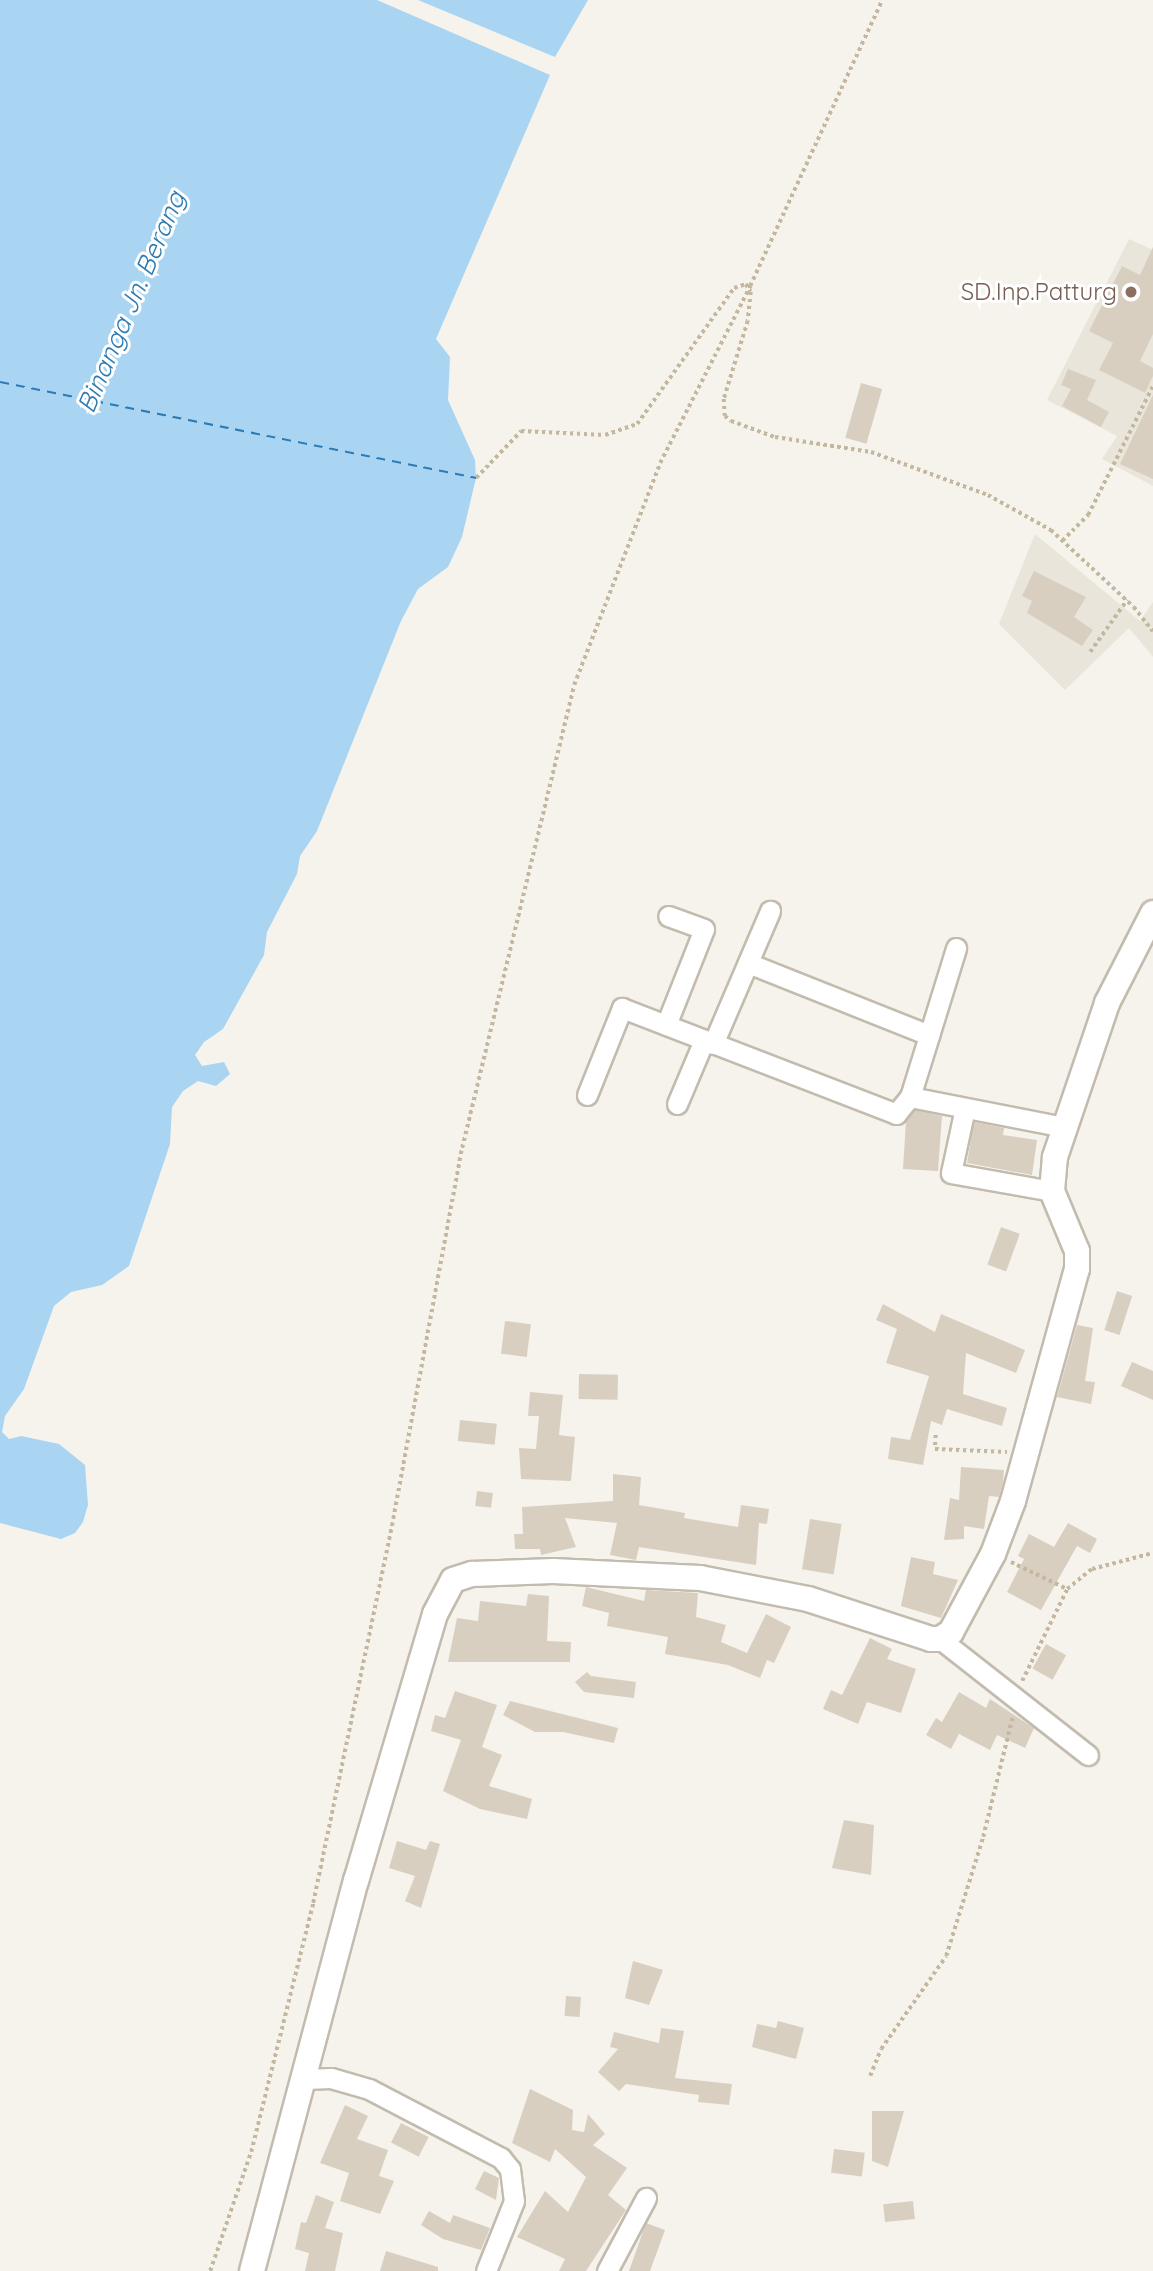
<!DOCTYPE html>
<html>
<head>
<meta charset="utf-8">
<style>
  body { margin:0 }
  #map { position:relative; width:1153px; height:2271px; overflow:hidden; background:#f6f3ec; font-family:Quicksand,sans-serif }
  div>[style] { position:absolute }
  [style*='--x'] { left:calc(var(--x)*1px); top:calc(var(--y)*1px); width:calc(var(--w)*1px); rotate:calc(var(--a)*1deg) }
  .residential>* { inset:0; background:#eae5da }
  .water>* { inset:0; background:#a9d4f2 }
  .ferry>* { height:2px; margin-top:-1px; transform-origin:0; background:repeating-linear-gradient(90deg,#2e7ab2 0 9px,transparent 0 16px) }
  .building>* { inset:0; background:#d8cfc1; transform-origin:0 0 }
  .path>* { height:3.5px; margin-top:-1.75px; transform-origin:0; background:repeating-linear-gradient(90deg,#c4b79f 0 3.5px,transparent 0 7px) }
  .roads { filter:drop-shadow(2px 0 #c2bbae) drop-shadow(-2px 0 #c2bbae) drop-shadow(0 2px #c2bbae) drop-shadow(0 -2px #c2bbae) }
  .minor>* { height:19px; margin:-9.5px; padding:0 9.5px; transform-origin:9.5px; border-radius:9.5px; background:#fff }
  .tertiary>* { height:24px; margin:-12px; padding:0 12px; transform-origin:12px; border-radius:12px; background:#fff }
  .dots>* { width:19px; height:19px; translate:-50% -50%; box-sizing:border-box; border:4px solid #fff; border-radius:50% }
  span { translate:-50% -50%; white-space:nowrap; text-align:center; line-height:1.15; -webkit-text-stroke:6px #fff; paint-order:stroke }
  .education-label { font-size:24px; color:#785e54 }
  .right { translate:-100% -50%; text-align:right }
  .water-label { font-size:26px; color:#2e7ab2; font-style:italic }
</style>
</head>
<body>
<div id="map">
  <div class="residential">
    <i style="clip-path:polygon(1129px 239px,1153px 250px,1153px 486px,1102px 459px,1117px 436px,1047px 400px)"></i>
    <i style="clip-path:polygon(1035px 534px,1140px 621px,1153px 602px,1153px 657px,1129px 628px,1065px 690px,999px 624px)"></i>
  </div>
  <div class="water">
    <i style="clip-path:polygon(0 0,377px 0,550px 75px,436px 339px,450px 357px,448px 400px,475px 460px,476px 478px,462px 537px,448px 567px,418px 589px,401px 621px,317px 831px,300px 856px,297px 874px,267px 932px,264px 955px,223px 1029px,204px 1042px,195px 1055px,202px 1066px,224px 1062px,230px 1074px,216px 1086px,198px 1081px,183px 1091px,172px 1107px,170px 1144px,129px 1266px,102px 1285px,71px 1292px,54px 1306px,24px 1389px,5px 1416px,2px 1432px,9px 1439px,21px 1436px,59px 1444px,85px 1465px,88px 1505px,83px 1522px,75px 1533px,61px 1539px,0 1523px)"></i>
    <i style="clip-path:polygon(418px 0,588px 0,555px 57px)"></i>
  </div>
  <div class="ferry">
    <i style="--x:0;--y:382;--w:486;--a:11.4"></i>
  </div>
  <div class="building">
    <i style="clip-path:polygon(1153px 247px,1153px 334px,1140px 361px,1153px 368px,1153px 376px,1145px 393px,1099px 370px,1113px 343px,1089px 331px,1122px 266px,1140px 275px)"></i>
    <i style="clip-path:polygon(1068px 369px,1096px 380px,1087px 400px,1109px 412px,1101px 427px,1062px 406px,1071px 389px,1061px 385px)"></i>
    <i style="left:861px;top:383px;width:22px;height:57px;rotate:16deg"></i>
    <i style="clip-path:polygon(1153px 395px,1153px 479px,1120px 464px)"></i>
    <i style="clip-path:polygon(1034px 571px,1086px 597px,1074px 617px,1093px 630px,1082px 646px,1027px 613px,1032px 601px,1022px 596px)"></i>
    <i style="clip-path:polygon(915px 1110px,942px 1116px,938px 1171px,903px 1169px,906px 1121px)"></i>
    <i style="clip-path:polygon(974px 1122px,1004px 1128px,1003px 1135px,1037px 1140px,1032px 1175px,967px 1163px)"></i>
    <i style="left:1001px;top:1227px;width:20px;height:40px;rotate:20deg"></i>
    <i style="left:1117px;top:1291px;width:16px;height:41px;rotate:18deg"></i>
    <i style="clip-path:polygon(883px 1304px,935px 1332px,941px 1314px,1025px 1350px,1016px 1373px,966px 1353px,963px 1394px,1007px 1408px,1002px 1426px,947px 1409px,942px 1425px,931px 1421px,923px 1465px,888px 1459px,891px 1437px,910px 1440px,929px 1376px,886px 1363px,897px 1329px,876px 1320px)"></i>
    <i style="left:505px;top:1321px;width:26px;height:33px;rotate:7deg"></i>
    <i style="clip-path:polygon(1077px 1325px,1093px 1328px,1085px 1381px,1095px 1382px,1091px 1404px,1057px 1397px)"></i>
    <i style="clip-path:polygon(1132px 1362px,1153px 1371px,1153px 1400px,1121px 1386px)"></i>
    <i style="left:579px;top:1374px;width:39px;height:25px;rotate:1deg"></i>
    <i style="clip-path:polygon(530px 1392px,563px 1395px,559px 1435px,575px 1437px,571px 1481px,521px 1479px,519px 1448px,536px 1449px,539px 1416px,528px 1416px)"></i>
    <i style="left:460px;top:1420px;width:37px;height:21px;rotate:6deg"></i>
    <i style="clip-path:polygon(961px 1467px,1004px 1470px,1003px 1482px,999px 1497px,989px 1496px,984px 1529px,964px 1526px,964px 1539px,944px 1540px,950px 1498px,959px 1500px)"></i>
    <i style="clip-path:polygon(613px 1474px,641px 1477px,639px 1505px,685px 1513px,684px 1518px,738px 1527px,741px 1505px,769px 1509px,767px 1524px,759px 1523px,756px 1565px,639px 1547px,636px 1560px,610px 1555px,617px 1523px,565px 1518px,576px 1547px,541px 1555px,540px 1549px,515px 1549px,514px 1534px,523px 1534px,522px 1507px,613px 1501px)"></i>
    <i style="left:477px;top:1491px;width:16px;height:15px;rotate:7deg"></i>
    <i style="left:810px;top:1519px;width:32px;height:51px;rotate:9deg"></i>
    <i style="clip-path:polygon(1068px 1523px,1097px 1539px,1090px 1553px,1077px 1546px,1041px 1610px,1007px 1592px,1024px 1559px,1018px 1556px,1029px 1534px,1054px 1547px)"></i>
    <i style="clip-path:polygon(911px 1557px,935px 1562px,933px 1574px,958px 1580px,941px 1618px,901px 1606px)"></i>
    <i style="clip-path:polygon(586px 1587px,644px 1601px,646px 1590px,698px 1593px,696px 1617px,726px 1625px,721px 1642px,747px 1653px,766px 1614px,791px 1627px,774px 1663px,767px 1660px,760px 1678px,728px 1665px,665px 1654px,668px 1637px,607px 1626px,609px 1613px,582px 1606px)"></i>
    <i style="clip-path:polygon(528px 1594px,549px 1596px,547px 1641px,571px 1642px,570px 1662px,448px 1662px,457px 1618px,478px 1621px,480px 1601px,526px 1606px)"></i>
    <i style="clip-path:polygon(870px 1638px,892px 1649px,887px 1659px,916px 1669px,901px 1713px,867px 1702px,858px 1724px,823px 1709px,831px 1690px,842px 1695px)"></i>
    <i style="left:1046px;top:1644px;width:23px;height:28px;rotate:29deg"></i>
    <i style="clip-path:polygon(587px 1672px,591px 1676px,636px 1682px,634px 1698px,584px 1692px,575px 1682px)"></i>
    <i style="clip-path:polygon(455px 1691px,497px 1705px,482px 1747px,502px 1755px,489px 1786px,532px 1799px,527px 1819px,480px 1809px,443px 1791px,461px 1740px,431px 1731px,435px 1715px,445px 1718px)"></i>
    <i style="clip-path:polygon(959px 1692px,986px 1708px,990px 1699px,1034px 1728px,1025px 1748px,997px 1735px,990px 1750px,959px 1734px,951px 1749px,926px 1735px,936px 1718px,942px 1722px)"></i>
    <i style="clip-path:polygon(510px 1701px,618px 1728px,614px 1743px,563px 1732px,535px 1732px,503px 1715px)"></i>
    <i style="clip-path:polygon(844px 1820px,874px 1825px,871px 1875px,832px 1868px)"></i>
    <i style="clip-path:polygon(397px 1841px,426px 1850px,430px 1841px,440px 1844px,421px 1908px,405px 1901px,415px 1876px,389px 1868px)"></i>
    <i style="clip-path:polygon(633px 1961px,663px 1970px,649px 2005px,625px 1998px)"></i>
    <i style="left:566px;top:1996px;width:15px;height:20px;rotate:4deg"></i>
    <i style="clip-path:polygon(778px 2021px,804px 2028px,796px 2059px,752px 2047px,757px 2024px,776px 2028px)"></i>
    <i style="clip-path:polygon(661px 2028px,684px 2031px,675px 2078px,732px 2084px,729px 2105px,698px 2102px,699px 2095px,626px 2084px,619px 2091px,598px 2072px,618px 2049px,610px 2047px,614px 2032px,659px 2043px)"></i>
    <i style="clip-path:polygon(530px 2089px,573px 2110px,572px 2130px,584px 2132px,588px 2114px,605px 2134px,593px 2145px,627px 2168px,608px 2195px,626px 2210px,586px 2271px,559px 2271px,565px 2259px,517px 2237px,545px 2191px,568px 2212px,586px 2177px,555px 2149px,550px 2162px,512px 2143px)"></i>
    <i style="clip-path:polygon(345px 2105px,368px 2116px,357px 2139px,388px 2150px,379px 2176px,394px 2181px,380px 2214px,340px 2201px,349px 2173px,320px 2163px)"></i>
    <i style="clip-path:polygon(872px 2111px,904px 2111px,888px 2167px,872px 2161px)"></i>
    <i style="left:401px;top:2123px;width:31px;height:22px;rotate:27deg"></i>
    <i style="left:834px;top:2149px;width:31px;height:24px;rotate:7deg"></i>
    <i style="clip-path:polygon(484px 2171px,499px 2178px,496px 2200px,475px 2189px)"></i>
    <i style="clip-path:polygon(316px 2195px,334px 2202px,325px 2228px,343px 2233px,335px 2271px,305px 2271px,309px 2253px,295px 2249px,301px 2222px,306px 2223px)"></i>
    <i style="left:913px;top:2201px;width:18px;height:30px;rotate:84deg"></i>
    <i style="clip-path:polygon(429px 2211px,450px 2223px,453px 2215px,490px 2228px,481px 2250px,443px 2239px,421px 2225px)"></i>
    <i style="clip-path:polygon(646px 2223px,665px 2230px,650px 2271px,629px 2271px)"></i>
    <i style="clip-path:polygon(386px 2251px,438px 2267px,438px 2271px,380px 2271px)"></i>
  </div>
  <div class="path">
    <i style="--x:476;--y:478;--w:65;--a:-46.2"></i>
    <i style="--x:521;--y:431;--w:84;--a:2.7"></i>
    <i style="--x:605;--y:435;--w:34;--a:-19"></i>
    <i style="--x:637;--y:424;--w:167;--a:-54.5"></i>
    <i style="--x:734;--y:288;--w:13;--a:-18"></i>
    <i style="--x:746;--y:284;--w:9;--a:58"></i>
    <i style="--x:751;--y:292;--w:29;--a:96"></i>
    <i style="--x:748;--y:321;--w:82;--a:107.1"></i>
    <i style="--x:724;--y:399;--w:17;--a:87"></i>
    <i style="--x:725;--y:416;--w:8;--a:40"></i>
    <i style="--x:731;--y:421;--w:47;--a:20"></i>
    <i style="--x:775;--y:437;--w:97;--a:8.9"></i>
    <i style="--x:871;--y:452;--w:125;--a:20.2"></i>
    <i style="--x:988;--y:495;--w:72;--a:29.1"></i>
    <i style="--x:1051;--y:530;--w:113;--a:42.9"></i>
    <i style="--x:1134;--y:607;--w:31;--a:52"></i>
    <i style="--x:1062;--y:541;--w:37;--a:-45"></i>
    <i style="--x:1088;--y:515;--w:144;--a:-63.3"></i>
    <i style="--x:1090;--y:652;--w:64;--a:-54.6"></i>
    <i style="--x:936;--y:1435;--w:14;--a:94"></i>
    <i style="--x:935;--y:1449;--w:72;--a:2.4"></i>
    <i style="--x:1011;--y:1562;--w:62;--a:25.7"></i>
    <i style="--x:1067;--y:1589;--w:32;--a:-39"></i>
    <i style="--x:1092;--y:1569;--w:63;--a:-14.7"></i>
    <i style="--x:1022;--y:1681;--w:102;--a:-63.9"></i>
    <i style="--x:870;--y:2076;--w:29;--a:-68"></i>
    <i style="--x:881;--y:2049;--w:113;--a:-55"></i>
    <i style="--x:946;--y:1956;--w:125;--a:-72.7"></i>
    <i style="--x:983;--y:1837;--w:122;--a:-76.2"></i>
    <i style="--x:210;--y:2271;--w:126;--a:-71"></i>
    <i style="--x:251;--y:2152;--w:257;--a:-76"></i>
    <i style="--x:313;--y:1903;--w:392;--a:-78.2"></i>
    <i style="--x:393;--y:1519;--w:377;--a:-79.5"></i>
    <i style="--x:462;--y:1148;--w:476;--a:-76.4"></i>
    <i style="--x:574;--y:685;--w:238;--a:-68.8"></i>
    <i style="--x:660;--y:463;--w:199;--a:-63"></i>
    <i style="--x:750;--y:286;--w:315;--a:-65.2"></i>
  </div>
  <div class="roads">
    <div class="minor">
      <i style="--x:748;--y:963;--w:195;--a:21.7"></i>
      <i style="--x:666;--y:1025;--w:103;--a:-68.4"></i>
      <i style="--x:704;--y:929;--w:38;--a:-160"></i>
      <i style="--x:713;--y:1044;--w:145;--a:-66.8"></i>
      <i style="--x:587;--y:1095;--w:94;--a:-68.1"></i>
      <i style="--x:622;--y:1008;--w:294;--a:21.1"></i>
      <i style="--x:896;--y:1114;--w:22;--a:-51"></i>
      <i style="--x:910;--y:1097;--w:158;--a:11"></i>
      <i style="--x:910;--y:1097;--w:156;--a:-72.8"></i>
      <i style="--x:677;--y:1104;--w:69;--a:-67.1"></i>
      <i style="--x:965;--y:1108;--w:66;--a:102.2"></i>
      <i style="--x:951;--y:1173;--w:103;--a:10.1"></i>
      <i style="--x:940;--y:1639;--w:188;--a:38.1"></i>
      <i style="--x:305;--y:2079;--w:26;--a:-2"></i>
      <i style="--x:331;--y:2078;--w:40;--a:16"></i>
      <i style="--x:369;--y:2089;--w:149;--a:27.6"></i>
      <i style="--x:501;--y:2158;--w:14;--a:51"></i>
      <i style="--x:510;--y:2169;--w:32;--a:83"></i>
      <i style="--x:514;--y:2201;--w:75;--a:111.8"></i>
      <i style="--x:607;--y:2271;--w:83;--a:-61.9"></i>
    </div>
    <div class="tertiary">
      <i style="--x:252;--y:2271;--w:404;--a:-75.1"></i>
      <i style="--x:356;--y:1881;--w:278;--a:-73.5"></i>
      <i style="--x:435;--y:1614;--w:38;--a:-62"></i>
      <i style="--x:453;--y:1580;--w:20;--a:-18"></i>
      <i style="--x:472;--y:1574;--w:81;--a:-2.1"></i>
      <i style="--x:553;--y:1571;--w:147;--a:2.7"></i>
      <i style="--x:700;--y:1578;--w:110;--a:11"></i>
      <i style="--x:808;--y:1599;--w:129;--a:18"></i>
      <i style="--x:931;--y:1639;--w:9;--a:0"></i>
      <i style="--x:940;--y:1639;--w:13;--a:-32"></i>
      <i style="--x:951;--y:1632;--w:89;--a:-61.7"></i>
      <i style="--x:993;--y:1554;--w:57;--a:-69.3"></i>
      <i style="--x:1013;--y:1501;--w:241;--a:-74.6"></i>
      <i style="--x:1077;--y:1269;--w:18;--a:-90"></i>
      <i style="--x:1077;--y:1251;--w:65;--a:-112.6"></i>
      <i style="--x:1052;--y:1191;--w:34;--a:-85"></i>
      <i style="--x:1055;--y:1157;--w:163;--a:-71.3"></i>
      <i style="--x:1107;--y:1003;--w:101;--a:-62.9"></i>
    </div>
  </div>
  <div class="dots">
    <i style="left:1131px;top:292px;background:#8d6e63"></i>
  </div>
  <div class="education-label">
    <span class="right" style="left:1117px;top:292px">SD.Inp.Patturg</span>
  </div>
  <div class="water-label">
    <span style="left:131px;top:302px;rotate:-67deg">Binanga Jn. Berang</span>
  </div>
</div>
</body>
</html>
